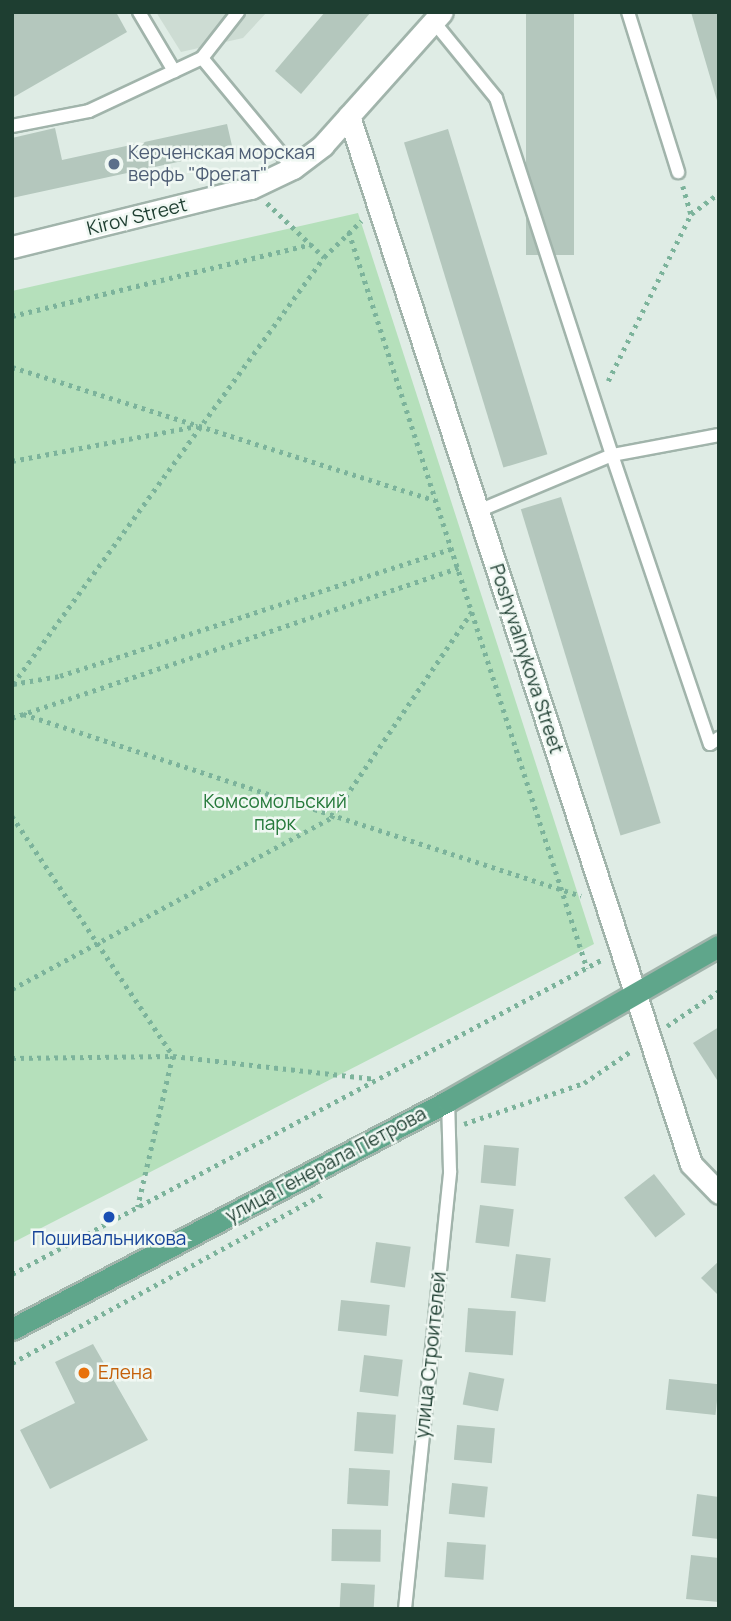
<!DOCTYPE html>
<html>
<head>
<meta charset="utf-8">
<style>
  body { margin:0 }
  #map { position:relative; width:731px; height:1621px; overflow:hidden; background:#dfece5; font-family:Manrope,sans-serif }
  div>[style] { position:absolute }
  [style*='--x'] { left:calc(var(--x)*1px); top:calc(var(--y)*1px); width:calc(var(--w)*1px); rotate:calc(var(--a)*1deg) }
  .built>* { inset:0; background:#cddcd3 }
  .green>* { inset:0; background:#b5e0bb }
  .building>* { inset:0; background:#b4c7bd; transform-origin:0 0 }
  .path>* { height:4.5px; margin-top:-2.25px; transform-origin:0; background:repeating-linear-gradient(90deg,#7cb39b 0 3.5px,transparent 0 8.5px) }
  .roads { filter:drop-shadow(2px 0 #a1b4ab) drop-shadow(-2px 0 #a1b4ab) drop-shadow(0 2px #a1b4ab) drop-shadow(0 -2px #a1b4ab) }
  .lane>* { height:12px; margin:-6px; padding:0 6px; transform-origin:6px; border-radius:6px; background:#fff }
  .secondary>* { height:21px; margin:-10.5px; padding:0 10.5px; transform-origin:10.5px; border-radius:10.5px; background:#fff }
  .primary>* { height:21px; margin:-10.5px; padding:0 10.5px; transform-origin:10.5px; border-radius:10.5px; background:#5fa68b }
  .dots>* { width:19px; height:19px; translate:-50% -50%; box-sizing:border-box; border:4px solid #f0f8f3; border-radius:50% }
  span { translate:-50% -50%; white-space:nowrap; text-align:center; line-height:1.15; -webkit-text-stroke:5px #f0f8f3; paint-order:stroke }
  .service-label { font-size:19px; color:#4e5e75 }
  .left { translate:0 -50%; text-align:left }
  .street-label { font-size:19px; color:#1e3e31 }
  .park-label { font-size:19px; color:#25793a }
  .transit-label { font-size:19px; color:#164399 }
  .food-label { font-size:19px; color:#c56008 }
  .frame { position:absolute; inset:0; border:14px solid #1e3e31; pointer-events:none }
</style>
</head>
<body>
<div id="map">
  <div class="built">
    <i style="clip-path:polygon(156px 12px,267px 12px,243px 38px,181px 52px)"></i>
  </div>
  <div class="green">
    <i style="clip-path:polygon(358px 213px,594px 944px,12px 1243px,12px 291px)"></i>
  </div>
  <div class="building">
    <i style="clip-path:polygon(12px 12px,116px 12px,127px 32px,12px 98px)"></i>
    <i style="clip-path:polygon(325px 12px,371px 12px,301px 94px,275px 71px)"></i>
    <i style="left:526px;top:12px;width:48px;height:243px"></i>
    <i style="clip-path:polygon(691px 12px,719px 12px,719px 104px,718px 104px)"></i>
    <i style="clip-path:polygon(227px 124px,233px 150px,12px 198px,12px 138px,55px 128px,62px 160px)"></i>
    <i style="left:448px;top:129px;width:340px;height:46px;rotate:73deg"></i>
    <i style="left:561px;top:497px;width:341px;height:42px;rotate:73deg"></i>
    <i style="clip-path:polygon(719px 1027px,719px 1083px,693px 1043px)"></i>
    <i style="left:484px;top:1145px;width:35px;height:38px;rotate:5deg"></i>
    <i style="left:654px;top:1174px;width:51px;height:38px;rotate:52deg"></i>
    <i style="left:480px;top:1205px;width:34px;height:38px;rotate:7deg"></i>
    <i style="left:376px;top:1242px;width:35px;height:41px;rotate:8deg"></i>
    <i style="left:516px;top:1254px;width:35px;height:44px;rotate:7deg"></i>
    <i style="clip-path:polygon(719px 1261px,719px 1296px,701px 1278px)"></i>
    <i style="left:341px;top:1300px;width:49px;height:31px;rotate:6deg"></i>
    <i style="left:468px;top:1308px;width:48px;height:44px;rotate:4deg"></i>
    <i style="clip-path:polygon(93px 1344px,148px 1440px,50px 1489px,20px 1430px,75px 1403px,55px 1362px)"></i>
    <i style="left:364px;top:1355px;width:39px;height:37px;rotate:7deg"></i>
    <i style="left:469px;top:1372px;width:36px;height:33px;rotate:11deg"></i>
    <i style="left:669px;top:1379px;width:50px;height:31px;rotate:6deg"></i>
    <i style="left:357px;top:1412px;width:39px;height:39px;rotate:4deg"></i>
    <i style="left:457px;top:1425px;width:38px;height:35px;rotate:5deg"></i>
    <i style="left:349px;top:1468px;width:41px;height:36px;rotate:3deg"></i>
    <i style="left:452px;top:1483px;width:36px;height:31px;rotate:6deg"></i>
    <i style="clip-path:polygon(697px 1494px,719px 1497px,719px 1539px,692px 1536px)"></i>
    <i style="left:332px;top:1529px;width:49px;height:32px;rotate:1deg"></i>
    <i style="left:447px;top:1542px;width:39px;height:35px;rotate:4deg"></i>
    <i style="clip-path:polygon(691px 1555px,719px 1558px,719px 1602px,686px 1599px)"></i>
    <i style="left:341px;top:1583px;width:34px;height:26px;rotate:3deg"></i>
  </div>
  <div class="path">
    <i style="--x:683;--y:186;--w:29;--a:74"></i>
    <i style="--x:267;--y:203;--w:79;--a:43.5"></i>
    <i style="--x:349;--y:232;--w:774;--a:72.08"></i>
    <i style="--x:12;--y:316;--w:308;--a:-13.5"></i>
    <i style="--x:12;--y:367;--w:443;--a:17.5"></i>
    <i style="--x:608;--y:381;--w:186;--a:-63.6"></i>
    <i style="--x:691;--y:214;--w:35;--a:-37"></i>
    <i style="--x:12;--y:461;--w:189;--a:-10.7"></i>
    <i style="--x:13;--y:684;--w:528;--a:-53.93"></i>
    <i style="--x:324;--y:257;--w:52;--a:-44.2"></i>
    <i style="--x:13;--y:684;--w:48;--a:-9.7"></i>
    <i style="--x:60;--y:676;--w:412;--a:-18"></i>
    <i style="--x:23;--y:714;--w:587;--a:18.06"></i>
    <i style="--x:12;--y:718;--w:471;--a:-18.6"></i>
    <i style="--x:12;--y:816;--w:289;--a:56.1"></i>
    <i style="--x:173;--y:1056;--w:155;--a:103.1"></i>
    <i style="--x:12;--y:989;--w:362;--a:-28.2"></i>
    <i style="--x:331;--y:818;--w:250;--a:-55.7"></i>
    <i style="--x:667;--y:1026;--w:63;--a:-33.9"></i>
    <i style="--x:12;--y:1058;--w:161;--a:-0.7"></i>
    <i style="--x:173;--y:1056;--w:204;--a:6.5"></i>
    <i style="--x:464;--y:1124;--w:127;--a:-18.9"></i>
    <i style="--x:584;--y:1083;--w:57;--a:-34.2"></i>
    <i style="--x:12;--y:1274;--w:667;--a:-28.06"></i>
    <i style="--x:12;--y:1363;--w:353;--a:-28.5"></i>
  </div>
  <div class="roads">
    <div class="lane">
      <i style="--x:139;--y:12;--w:69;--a:59.3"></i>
      <i style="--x:238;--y:12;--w:58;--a:128"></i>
      <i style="--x:202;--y:58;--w:143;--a:50.4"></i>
      <i style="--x:628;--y:12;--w:168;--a:72.6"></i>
      <i style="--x:434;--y:22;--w:98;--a:50.8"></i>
      <i style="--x:496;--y:98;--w:375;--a:72"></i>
      <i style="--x:612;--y:455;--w:145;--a:157.3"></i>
      <i style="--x:12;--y:126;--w:78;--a:-11"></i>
      <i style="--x:89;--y:111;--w:125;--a:-25.1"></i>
      <i style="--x:719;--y:435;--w:109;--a:169.4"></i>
      <i style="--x:612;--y:455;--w:305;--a:71.3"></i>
      <i style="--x:710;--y:744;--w:11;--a:-34"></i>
      <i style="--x:405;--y:1609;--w:440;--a:-84.1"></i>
      <i style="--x:450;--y:1171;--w:70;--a:-91.6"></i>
    </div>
    <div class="secondary">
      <i style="--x:349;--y:116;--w:1102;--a:71.93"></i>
      <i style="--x:691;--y:1164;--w:40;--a:46"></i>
      <i style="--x:12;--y:247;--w:246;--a:-13.9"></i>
      <i style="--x:251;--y:188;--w:47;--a:-25.5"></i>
      <i style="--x:293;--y:168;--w:38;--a:-37"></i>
      <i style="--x:323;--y:145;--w:178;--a:-48.2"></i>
    </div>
    <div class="primary">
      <i style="--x:12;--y:1329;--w:492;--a:-27.6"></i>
      <i style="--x:448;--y:1101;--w:312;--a:-29.8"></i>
    </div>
  </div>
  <div class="dots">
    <i style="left:114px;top:164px;background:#5c6f8a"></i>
    <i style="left:109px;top:1217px;background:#1a4fb4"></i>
    <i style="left:84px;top:1373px;background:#e8710a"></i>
  </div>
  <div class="service-label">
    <span class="left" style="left:128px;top:164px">Керченская морская<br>верфь "Фрегат"</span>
  </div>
  <div class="street-label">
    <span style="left:137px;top:217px;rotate:-14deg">Kirov Street</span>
    <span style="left:526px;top:659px;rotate:72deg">Poshyvalnykova Street</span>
    <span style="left:326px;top:1165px;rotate:-28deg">улица Генерала Петрова</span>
    <span style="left:431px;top:1355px;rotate:-84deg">улица Строителей</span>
  </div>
  <div class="park-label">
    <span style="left:275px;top:813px">Комсомольский<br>парк</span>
  </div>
  <div class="transit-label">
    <span style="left:109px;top:1239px">Пошивальникова</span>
  </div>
  <div class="food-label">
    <span class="left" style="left:98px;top:1373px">Елена</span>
  </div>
  <div class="frame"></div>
</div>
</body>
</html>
